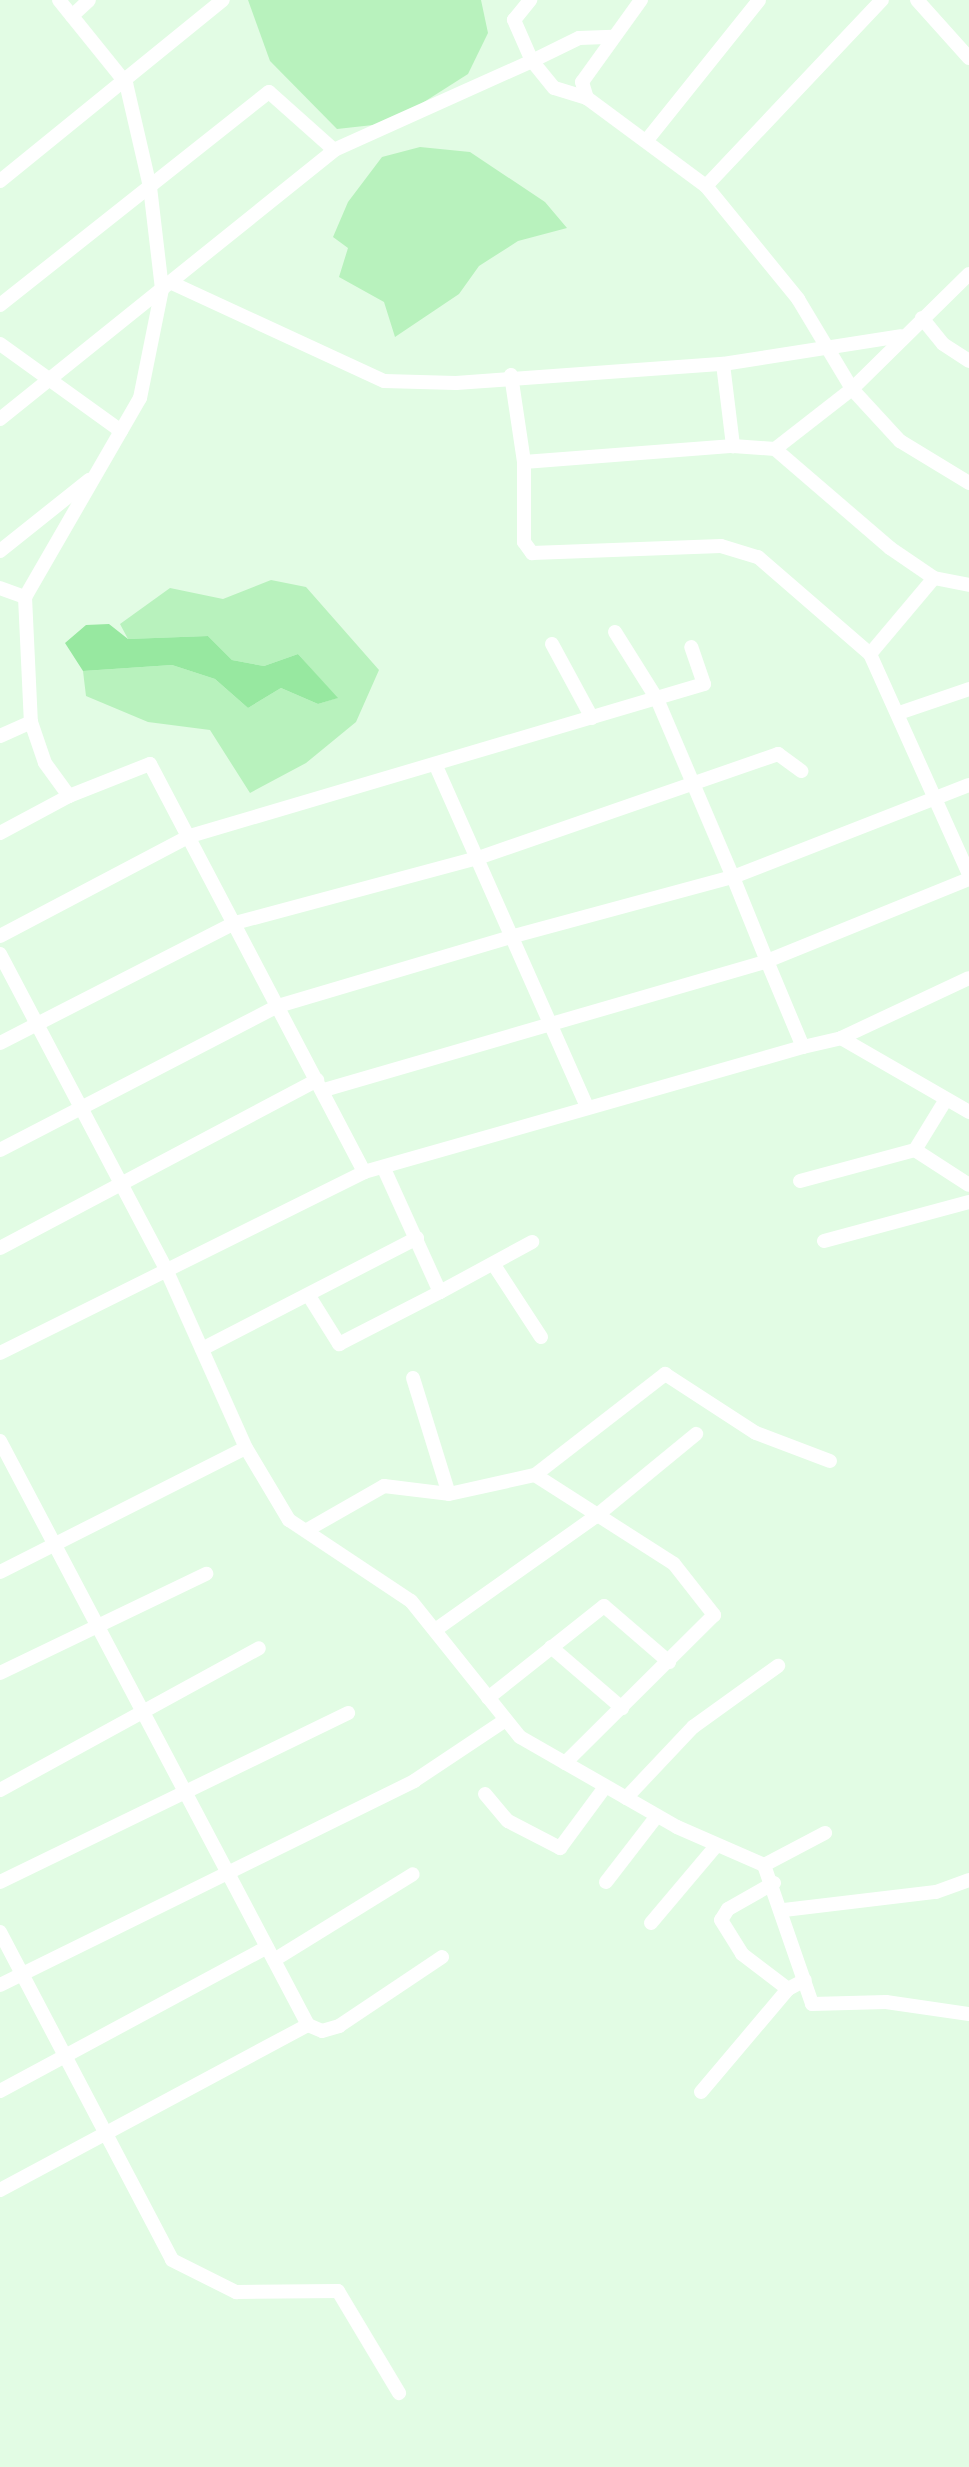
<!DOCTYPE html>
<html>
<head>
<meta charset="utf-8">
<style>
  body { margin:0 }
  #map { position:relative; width:969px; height:2467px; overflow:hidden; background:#e2fce4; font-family:"DM Sans",sans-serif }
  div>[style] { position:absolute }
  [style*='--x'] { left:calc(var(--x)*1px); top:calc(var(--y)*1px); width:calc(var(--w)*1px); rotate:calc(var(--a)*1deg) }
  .green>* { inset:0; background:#b8f2bd }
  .water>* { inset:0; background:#97e8a0 }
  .minor>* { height:14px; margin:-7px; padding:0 7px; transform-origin:7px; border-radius:7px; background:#fff }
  span { translate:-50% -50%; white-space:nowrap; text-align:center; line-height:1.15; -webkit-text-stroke:10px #e2fce4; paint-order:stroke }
</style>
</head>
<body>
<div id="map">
  <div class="green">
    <i style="clip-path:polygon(248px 0,481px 0,488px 33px,468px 74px,391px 123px,337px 129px,270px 61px)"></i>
    <i style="clip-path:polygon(420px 147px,470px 152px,545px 202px,567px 228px,518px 241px,479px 266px,459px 294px,395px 337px,384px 302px,339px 277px,348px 248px,333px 237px,348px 202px,382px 157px)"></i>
    <i style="clip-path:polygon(271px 580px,306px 587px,379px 670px,356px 722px,306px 763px,250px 793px,210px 730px,148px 722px,86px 696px,83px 671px,172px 665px,215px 679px,248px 708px,281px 688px,318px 704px,337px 698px,298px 654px,264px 666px,232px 660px,208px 636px,128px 639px,120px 624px,170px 588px,223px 599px)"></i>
  </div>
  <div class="water">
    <i style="clip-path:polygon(109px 624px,128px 639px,208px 636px,232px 660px,264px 666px,298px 654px,338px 698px,318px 704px,281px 688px,248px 708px,215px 679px,172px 665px,83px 671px,65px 643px,86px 625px)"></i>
  </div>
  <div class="minor">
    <i style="--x:59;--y:0;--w:107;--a:51.1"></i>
    <i style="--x:126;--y:83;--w:107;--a:77"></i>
    <i style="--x:150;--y:187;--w:103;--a:83.3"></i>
    <i style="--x:162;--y:289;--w:111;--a:101.4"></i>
    <i style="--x:140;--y:398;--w:230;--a:120"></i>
    <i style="--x:25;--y:597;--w:125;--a:87.3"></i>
    <i style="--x:31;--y:722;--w:43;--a:71.1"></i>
    <i style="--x:45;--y:763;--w:41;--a:54"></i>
    <i style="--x:69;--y:796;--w:87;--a:-21.6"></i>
    <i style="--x:150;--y:764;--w:461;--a:62.3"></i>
    <i style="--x:641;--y:0;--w:101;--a:125.7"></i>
    <i style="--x:582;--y:82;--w:17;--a:73"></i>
    <i style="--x:587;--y:98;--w:148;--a:36.5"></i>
    <i style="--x:706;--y:186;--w:146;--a:50.8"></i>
    <i style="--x:798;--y:299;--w:105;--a:59"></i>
    <i style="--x:852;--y:389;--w:71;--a:47.3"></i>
    <i style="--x:900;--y:441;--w:81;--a:31.3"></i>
    <i style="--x:917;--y:0;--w:78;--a:48.1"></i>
    <i style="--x:72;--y:16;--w:23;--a:-43"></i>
    <i style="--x:587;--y:98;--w:34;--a:-163"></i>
    <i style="--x:554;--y:88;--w:35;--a:-129"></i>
    <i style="--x:532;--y:61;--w:52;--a:-26.1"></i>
    <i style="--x:579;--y:38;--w:34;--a:-2"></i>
    <i style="--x:647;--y:140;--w:179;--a:-51.3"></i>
    <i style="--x:0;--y:181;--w:287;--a:-39.1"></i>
    <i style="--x:706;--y:186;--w:256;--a:-46.6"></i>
    <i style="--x:174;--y:284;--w:231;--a:24.8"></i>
    <i style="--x:384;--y:381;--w:72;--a:1.6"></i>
    <i style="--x:456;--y:383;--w:268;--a:-4.1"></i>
    <i style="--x:723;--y:364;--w:180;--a:-8.9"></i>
    <i style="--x:0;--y:305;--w:343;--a:-38.4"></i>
    <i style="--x:269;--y:92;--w:87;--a:41.7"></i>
    <i style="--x:922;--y:318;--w:33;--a:51"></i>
    <i style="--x:943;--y:344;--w:31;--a:33"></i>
    <i style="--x:0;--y:344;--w:149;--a:35.7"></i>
    <i style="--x:723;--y:364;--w:83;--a:83"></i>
    <i style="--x:733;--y:446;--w:42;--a:4.1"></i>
    <i style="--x:775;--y:449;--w:152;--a:40.7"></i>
    <i style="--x:890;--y:548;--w:53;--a:34.3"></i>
    <i style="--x:934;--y:578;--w:36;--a:11"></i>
    <i style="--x:511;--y:375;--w:88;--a:81.5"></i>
    <i style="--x:524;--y:462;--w:80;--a:90"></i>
    <i style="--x:524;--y:542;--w:14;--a:54"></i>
    <i style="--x:532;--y:553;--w:189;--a:-2.1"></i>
    <i style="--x:721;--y:546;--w:39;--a:17"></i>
    <i style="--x:758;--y:557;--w:148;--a:40.9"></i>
    <i style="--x:870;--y:654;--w:241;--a:65.8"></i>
    <i style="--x:0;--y:419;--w:429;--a:-38.8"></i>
    <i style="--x:334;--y:150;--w:217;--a:-24.2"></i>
    <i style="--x:532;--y:61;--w:45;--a:-113.7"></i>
    <i style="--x:514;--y:20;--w:26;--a:-51"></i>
    <i style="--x:775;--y:449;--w:98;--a:-37.9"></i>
    <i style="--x:852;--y:389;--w:164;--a:-44.5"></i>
    <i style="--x:524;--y:462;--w:210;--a:-4.4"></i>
    <i style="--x:0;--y:551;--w:114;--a:-38.6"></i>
    <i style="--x:0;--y:588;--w:27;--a:20"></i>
    <i style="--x:615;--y:632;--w:79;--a:57.9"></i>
    <i style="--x:657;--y:699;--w:194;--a:66.9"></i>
    <i style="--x:733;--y:877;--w:253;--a:-21.3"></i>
    <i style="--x:552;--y:644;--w:84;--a:61.6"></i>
    <i style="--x:870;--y:654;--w:99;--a:-49.9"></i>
    <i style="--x:899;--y:713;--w:74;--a:-18.9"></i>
    <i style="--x:0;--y:736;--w:34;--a:-24"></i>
    <i style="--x:436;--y:766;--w:373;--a:66.1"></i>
    <i style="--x:0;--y:833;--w:78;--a:-28.2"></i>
    <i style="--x:0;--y:936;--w:215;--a:-27.8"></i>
    <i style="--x:190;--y:836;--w:536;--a:-16.47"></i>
    <i style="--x:704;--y:684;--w:39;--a:-109"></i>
    <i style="--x:0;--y:954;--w:354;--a:62.2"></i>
    <i style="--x:165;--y:1267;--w:198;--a:65.9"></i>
    <i style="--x:841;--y:1038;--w:141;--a:-25.1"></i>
    <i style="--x:0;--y:1043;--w:264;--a:-27.1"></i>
    <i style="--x:235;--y:923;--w:252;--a:-15"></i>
    <i style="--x:478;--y:858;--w:318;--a:-19.1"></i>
    <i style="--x:778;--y:754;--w:29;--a:36"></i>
    <i style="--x:324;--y:1090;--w:461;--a:-16.2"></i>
    <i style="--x:767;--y:961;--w:93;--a:67.3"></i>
    <i style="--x:945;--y:1101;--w:57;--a:121.5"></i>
    <i style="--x:915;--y:1150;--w:64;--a:32.9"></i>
    <i style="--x:0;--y:1150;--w:313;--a:-27.4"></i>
    <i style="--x:278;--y:1006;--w:246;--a:-16.5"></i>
    <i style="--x:514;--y:936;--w:227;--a:-15.1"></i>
    <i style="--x:733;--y:877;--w:91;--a:68"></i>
    <i style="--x:767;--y:961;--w:218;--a:-22.1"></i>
    <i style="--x:385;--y:1171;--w:133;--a:65.6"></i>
    <i style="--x:440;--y:1292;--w:105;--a:-28.5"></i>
    <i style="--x:800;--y:1181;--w:119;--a:-15.1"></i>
    <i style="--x:824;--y:1241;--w:150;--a:-15.1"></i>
    <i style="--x:0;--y:1248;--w:359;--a:-27.9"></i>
    <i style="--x:494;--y:1265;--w:86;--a:56.9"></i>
    <i style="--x:309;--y:1296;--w:57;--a:58"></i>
    <i style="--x:339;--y:1344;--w:114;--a:-27.2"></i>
    <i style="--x:202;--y:1349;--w:242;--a:-27.3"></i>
    <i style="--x:0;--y:1353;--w:407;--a:-26.4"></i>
    <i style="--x:364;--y:1172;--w:456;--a:-15.9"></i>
    <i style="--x:803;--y:1047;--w:39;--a:-13"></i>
    <i style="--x:841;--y:1038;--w:148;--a:30"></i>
    <i style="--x:413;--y:1378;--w:121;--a:72.8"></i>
    <i style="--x:0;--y:1441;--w:660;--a:62.19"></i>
    <i style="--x:308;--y:2025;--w:15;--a:23"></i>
    <i style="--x:322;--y:2031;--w:18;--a:-16"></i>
    <i style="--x:339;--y:2026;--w:124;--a:-33.8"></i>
    <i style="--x:535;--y:1475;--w:165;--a:32.6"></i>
    <i style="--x:674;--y:1564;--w:65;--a:51.9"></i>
    <i style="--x:714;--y:1615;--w:210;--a:135.2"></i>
    <i style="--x:307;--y:1530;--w:89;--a:-29.7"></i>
    <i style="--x:384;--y:1486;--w:65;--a:7"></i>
    <i style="--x:449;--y:1494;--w:88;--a:-12.5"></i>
    <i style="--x:535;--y:1475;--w:165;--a:-37.8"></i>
    <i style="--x:665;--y:1374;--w:108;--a:33"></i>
    <i style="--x:756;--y:1433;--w:79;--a:20.7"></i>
    <i style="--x:0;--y:1572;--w:275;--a:-26.8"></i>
    <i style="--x:246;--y:1448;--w:84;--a:59.2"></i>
    <i style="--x:289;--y:1520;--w:146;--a:33.6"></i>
    <i style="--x:411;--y:1601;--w:174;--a:51.3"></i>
    <i style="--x:520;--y:1737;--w:181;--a:29.8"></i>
    <i style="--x:677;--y:1827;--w:95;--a:23.6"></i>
    <i style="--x:764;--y:1865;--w:147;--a:70.9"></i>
    <i style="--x:812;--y:2004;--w:74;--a:-1.5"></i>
    <i style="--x:886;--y:2002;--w:84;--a:8.2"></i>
    <i style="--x:438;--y:1628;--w:192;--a:-35.3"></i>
    <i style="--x:595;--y:1517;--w:131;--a:-39.4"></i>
    <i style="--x:551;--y:1647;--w:94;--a:40.7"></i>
    <i style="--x:0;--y:1673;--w:229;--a:-25.7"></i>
    <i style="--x:488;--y:1698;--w:148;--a:-38.4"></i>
    <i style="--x:604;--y:1606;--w:86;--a:40.7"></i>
    <i style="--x:0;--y:1790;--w:295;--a:-28.7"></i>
    <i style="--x:485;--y:1794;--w:35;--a:50"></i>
    <i style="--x:508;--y:1821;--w:59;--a:27.4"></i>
    <i style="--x:560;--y:1848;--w:76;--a:-53.6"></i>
    <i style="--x:626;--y:1798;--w:98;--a:-46.7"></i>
    <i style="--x:693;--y:1727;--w:105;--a:-35.7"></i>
    <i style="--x:764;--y:1865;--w:69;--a:-27.7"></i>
    <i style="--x:0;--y:1882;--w:387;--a:-25.9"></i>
    <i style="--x:606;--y:1882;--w:83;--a:-52.3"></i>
    <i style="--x:774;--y:1883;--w:53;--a:150.5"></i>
    <i style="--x:728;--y:1909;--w:13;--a:122"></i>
    <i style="--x:721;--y:1920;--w:40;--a:58"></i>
    <i style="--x:742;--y:1954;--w:58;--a:37.3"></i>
    <i style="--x:784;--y:1910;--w:153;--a:-6.8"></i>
    <i style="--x:936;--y:1892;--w:35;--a:-20"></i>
    <i style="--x:651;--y:1923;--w:102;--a:-49.8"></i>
    <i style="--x:0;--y:1932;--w:370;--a:62.3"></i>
    <i style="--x:172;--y:2260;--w:72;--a:26.6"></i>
    <i style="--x:236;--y:2292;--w:102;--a:-0.6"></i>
    <i style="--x:338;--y:2291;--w:119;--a:59.1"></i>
    <i style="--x:274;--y:1960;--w:163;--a:-31.7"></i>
    <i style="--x:0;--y:1985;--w:462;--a:-26.2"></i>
    <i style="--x:414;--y:1781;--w:108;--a:-33.7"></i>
    <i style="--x:0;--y:2091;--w:303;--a:-28.3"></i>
    <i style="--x:701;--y:2092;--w:135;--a:-49.8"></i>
    <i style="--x:788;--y:1989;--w:19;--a:-28"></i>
    <i style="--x:0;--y:2190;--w:349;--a:-28.2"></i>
  </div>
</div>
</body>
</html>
